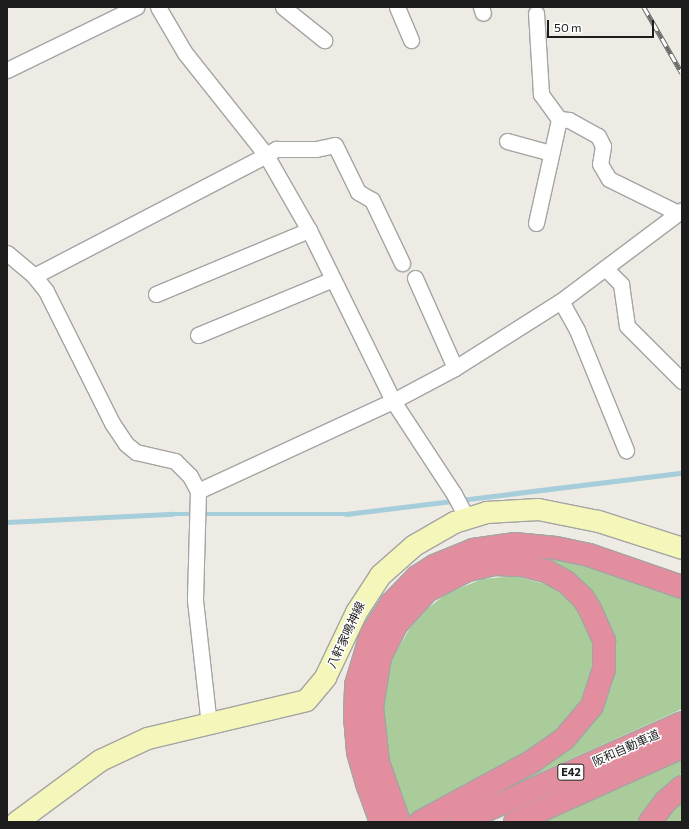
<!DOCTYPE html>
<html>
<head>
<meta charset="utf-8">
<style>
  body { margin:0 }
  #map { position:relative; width:689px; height:829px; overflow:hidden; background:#eeebe4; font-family:Commissioner,"Noto Sans JP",sans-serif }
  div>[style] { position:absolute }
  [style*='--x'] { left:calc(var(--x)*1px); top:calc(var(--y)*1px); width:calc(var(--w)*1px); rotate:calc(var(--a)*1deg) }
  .forest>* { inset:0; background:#a9cc9a }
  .stream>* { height:4.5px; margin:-2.25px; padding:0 2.25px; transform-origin:2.25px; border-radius:2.25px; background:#a6ceda }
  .roads { filter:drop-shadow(1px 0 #a4a4a4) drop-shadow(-1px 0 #a4a4a4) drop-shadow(0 1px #a4a4a4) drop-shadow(0 -1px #a4a4a4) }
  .street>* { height:15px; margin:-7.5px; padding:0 7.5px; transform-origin:7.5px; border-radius:7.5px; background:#fff }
  .secondary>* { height:21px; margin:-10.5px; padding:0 10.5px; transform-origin:10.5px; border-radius:10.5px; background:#f4f7b9 }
  .highway>* { height:22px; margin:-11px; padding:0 11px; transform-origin:11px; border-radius:11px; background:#e38e9e }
  .rail>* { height:4.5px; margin-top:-2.25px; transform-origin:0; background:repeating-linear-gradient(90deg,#fff 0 9px,#6b6b6b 0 18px); box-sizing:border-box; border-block:1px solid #6b6b6b }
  span { translate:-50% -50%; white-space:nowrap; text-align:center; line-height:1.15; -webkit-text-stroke:3px #fff; paint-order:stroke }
  .shield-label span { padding:1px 3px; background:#fff; border:1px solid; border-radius:3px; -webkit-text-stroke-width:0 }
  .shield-label { font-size:11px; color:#1d1d1d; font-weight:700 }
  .street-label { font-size:12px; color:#1d1d1d }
  .frame { position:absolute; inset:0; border:8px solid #1d1d1d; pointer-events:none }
  .scale { position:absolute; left:547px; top:20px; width:107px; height:18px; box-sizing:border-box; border:2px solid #1d1d1d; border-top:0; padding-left:5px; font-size:12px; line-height:14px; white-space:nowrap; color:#1d1d1d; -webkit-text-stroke:3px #fff; paint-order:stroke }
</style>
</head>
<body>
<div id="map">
  <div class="forest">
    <i style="clip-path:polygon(527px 553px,594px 566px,682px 597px,682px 709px,522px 781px,518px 781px,599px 713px,611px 688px,616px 660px,612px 631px,595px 596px,589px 589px)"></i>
    <i style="clip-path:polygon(515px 576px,549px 585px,576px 606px,594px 638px,596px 670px,585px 702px,567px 725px,517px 759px,407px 817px,392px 785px,381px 719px,387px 667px,410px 628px,428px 608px,446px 594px,482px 579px)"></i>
    <i style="clip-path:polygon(682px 759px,682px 773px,653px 800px,637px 822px,544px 822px)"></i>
    <i style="clip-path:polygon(682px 797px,682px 822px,659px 822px)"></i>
  </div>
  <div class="stream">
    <i style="--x:7;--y:522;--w:166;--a:-2.8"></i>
    <i style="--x:173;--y:514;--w:173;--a:0"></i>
    <i style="--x:346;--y:514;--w:338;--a:-7"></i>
  </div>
  <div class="roads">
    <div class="street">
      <i style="--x:158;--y:7;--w:53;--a:59.6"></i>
      <i style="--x:185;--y:53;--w:130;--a:51.5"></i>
      <i style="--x:266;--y:155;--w:12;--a:-31"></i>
      <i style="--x:276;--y:149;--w:40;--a:0"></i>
      <i style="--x:316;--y:149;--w:19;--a:-12"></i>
      <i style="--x:335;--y:145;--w:52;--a:63.9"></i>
      <i style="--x:358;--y:192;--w:16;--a:30"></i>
      <i style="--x:372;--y:200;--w:70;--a:64.5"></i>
      <i style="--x:283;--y:7;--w:53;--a:38.8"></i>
      <i style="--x:397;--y:7;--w:36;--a:67"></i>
      <i style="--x:481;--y:7;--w:6;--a:72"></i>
      <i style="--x:7;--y:70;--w:144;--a:-26"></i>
      <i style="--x:559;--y:119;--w:10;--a:6"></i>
      <i style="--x:569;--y:120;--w:33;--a:29"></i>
      <i style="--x:598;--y:136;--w:11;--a:63"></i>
      <i style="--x:603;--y:146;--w:18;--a:99"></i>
      <i style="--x:600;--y:164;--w:17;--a:59"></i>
      <i style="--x:609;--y:179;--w:77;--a:26.2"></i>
      <i style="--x:507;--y:141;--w:46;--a:15.3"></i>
      <i style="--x:536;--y:223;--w:107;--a:-77.5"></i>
      <i style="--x:559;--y:119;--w:31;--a:-126"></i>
      <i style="--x:541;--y:94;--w:81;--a:-93.5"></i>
      <i style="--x:7;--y:253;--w:35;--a:40"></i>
      <i style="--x:34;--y:276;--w:262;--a:-27.5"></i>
      <i style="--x:266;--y:155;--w:86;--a:60.2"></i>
      <i style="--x:309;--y:230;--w:191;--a:63.8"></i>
      <i style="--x:393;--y:401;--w:111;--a:56.7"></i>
      <i style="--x:454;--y:494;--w:26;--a:62"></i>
      <i style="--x:605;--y:268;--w:23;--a:45"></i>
      <i style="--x:621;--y:284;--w:42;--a:81.9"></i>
      <i style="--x:627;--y:326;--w:78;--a:45"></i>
      <i style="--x:34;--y:276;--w:19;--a:51"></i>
      <i style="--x:46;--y:291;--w:148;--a:63.4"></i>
      <i style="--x:112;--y:423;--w:25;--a:56"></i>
      <i style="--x:126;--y:444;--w:13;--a:39"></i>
      <i style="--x:136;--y:452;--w:40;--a:13"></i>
      <i style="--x:175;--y:461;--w:21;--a:45"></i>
      <i style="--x:190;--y:476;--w:17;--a:62"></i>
      <i style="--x:198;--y:491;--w:109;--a:91.6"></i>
      <i style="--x:195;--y:600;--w:125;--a:83.6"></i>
      <i style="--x:415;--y:278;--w:98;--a:66"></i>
      <i style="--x:156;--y:294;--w:166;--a:-22.7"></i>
      <i style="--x:561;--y:301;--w:33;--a:61"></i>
      <i style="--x:577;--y:330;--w:130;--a:67.8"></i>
      <i style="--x:198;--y:335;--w:146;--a:-22.5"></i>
      <i style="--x:198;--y:491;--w:215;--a:-24.8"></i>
      <i style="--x:393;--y:401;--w:70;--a:-28"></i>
      <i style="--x:455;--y:368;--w:125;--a:-32.3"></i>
      <i style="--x:561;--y:301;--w:151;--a:-36.9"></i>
    </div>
    <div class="secondary">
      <i style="--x:16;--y:822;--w:104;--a:-36.4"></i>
      <i style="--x:100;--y:760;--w:52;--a:-25.1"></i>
      <i style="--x:147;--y:738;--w:163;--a:-13.4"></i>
      <i style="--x:306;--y:700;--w:30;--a:-50"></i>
      <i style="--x:325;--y:677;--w:72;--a:-64.5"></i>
      <i style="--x:356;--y:612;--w:44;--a:-57"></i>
      <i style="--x:380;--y:575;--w:45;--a:-41.4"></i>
      <i style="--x:414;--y:545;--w:46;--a:-29.9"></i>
      <i style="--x:454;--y:522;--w:34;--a:-17"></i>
      <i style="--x:486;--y:512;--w:52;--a:-3.3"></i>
      <i style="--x:538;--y:509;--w:61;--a:11.3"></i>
      <i style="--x:598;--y:521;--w:88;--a:17.8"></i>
    </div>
    <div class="highway">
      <i style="--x:381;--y:822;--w:37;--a:-110"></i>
      <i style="--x:368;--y:787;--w:37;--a:-106"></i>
      <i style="--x:358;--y:751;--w:34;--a:-95"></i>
      <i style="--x:355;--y:717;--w:32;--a:-88"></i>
      <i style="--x:356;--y:685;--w:52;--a:-73.3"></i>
      <i style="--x:371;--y:635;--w:38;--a:-57"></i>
      <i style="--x:392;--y:603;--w:36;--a:-46"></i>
      <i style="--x:417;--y:577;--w:20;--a:-33"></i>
      <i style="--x:434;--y:566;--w:42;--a:-22.3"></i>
      <i style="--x:473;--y:550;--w:41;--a:-8.3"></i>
      <i style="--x:514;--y:544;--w:42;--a:5.4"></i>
      <i style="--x:556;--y:548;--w:34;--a:12"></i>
      <i style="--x:589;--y:555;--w:98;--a:19"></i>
      <i style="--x:399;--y:822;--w:64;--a:-109.3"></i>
      <i style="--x:378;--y:762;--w:55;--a:-96.2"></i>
      <i style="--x:372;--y:707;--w:51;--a:-80.9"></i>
      <i style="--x:380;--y:657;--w:37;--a:-63"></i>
      <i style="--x:397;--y:624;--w:45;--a:-47.7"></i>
      <i style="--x:427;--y:591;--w:46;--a:-27.1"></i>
      <i style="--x:468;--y:570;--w:27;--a:-13"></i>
      <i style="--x:494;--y:564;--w:28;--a:2"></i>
      <i style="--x:522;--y:565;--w:25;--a:14"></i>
      <i style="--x:546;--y:571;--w:23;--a:29"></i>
      <i style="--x:566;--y:582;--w:23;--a:43"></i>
      <i style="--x:583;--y:598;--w:13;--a:58"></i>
      <i style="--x:590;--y:609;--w:35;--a:66"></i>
      <i style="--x:604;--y:641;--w:28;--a:90"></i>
      <i style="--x:604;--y:669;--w:39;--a:108"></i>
      <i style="--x:592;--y:706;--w:43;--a:130.3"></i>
      <i style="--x:564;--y:739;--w:38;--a:145"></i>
      <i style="--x:533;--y:761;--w:128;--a:151.6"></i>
      <i style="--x:460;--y:822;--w:243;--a:-24"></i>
      <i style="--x:515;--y:822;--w:183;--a:-24.2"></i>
      <i style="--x:650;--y:822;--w:25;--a:-53"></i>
      <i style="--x:665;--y:802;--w:23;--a:-41"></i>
    </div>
  </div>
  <div class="rail">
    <i style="--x:644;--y:7;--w:76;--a:60.1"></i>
  </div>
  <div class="shield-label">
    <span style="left:571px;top:772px">E42</span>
  </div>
  <div class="street-label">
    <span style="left:346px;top:635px;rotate:-65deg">八軒家鳴神線</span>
    <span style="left:626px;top:748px;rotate:-24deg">阪和自動車道</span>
  </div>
  <div class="frame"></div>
  <div class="scale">50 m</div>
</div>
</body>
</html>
